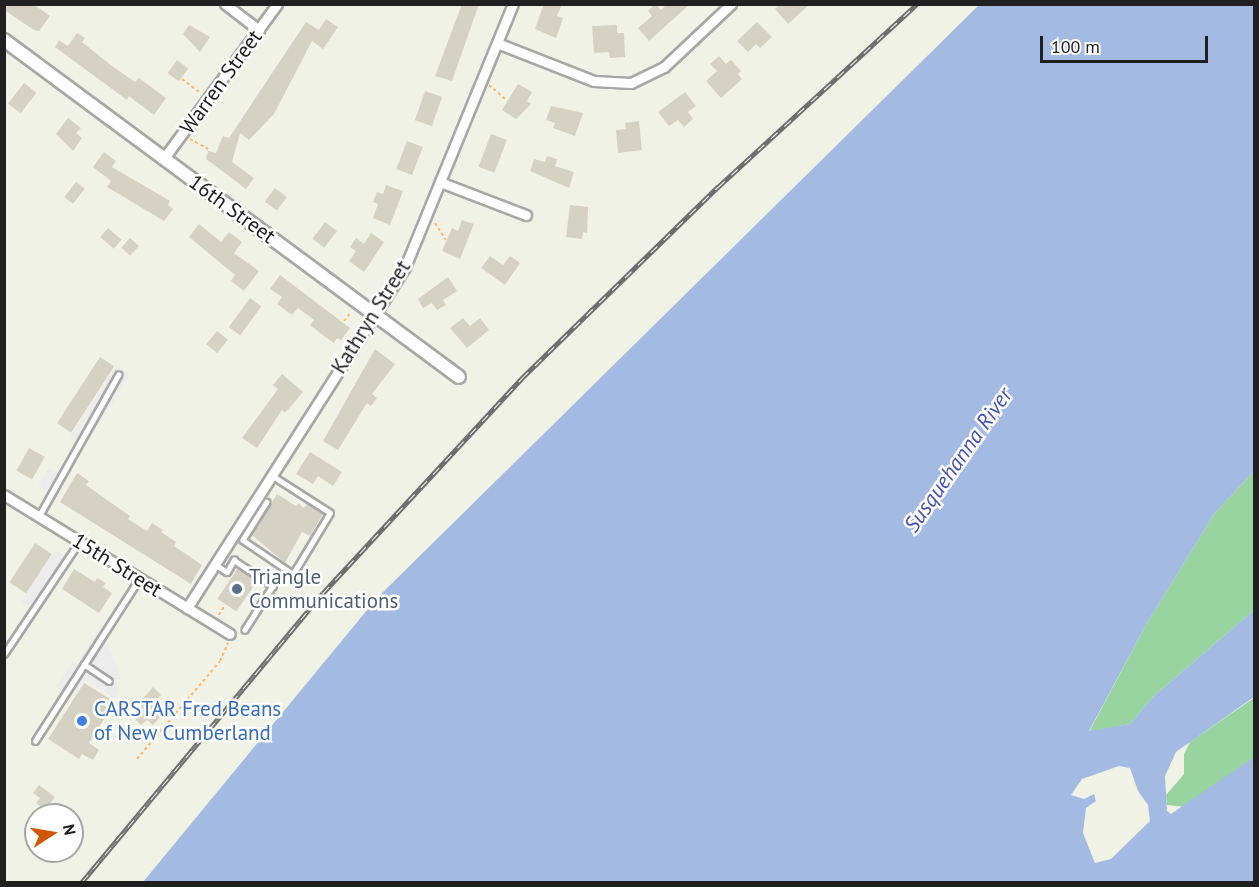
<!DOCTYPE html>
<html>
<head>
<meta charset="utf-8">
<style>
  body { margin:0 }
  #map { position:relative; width:1259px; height:887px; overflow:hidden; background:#f1f2e6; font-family:"PT Sans",sans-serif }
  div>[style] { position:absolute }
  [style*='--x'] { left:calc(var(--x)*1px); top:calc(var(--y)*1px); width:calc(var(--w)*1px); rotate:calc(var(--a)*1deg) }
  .forest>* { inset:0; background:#98d49f }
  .parking>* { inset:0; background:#ececec; transform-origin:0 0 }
  .water>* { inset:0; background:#a3bae2 }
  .building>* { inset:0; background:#d5d2c3; transform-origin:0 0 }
  .path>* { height:2px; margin-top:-1px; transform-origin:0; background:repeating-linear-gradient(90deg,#ffb66a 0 3px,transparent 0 6px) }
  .roads { filter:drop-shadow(2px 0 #a7a7a7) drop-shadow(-2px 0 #a7a7a7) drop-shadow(0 2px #a7a7a7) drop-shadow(0 -2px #a7a7a7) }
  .service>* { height:4.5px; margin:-2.25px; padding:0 2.25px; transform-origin:2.25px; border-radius:2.25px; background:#fff }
  .minor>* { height:9px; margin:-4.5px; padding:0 4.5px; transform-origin:4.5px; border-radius:4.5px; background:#fff }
  .tertiary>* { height:12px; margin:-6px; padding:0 6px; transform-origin:6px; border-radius:6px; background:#fff }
  .rail>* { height:5px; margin-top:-2.5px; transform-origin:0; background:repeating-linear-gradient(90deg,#fff 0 9px,#6e6e6e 0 18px); box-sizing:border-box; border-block:2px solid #6e6e6e }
  .dots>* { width:16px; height:16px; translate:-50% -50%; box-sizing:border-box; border:3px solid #fff; border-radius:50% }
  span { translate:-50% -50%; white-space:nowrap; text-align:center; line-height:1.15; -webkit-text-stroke:5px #fff; paint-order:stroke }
  .street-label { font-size:21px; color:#202020 }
  .service-label { font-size:21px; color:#4e5e75 }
  .left { translate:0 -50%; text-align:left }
  .shop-label { font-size:21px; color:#366cbe }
  .water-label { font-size:22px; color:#444eb9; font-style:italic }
  .frame { position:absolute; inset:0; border:6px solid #202020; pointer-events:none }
  .north { position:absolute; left:24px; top:803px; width:60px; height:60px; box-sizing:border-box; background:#fff; border:2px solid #a6a6a6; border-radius:50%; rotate:78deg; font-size:16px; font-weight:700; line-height:24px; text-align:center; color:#202020 }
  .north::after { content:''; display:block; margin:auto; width:21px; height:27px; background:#d15600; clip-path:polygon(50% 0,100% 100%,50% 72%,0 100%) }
  .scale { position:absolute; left:1040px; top:36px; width:168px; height:27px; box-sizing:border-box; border:3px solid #202020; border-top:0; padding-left:8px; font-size:18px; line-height:21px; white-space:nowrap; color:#202020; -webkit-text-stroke:4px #fff; paint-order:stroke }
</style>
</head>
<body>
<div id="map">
  <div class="forest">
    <i style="clip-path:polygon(1254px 471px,1254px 610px,1153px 697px,1130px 724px,1089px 732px,1147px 623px,1214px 514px)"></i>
    <i style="clip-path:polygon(1254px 698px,1254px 757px,1185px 807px,1167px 805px,1166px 795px,1184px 774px,1184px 754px,1190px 742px)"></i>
  </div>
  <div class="parking">
    <i style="left:116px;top:366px;width:17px;height:84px;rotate:33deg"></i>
    <i style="left:49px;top:468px;width:12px;height:21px;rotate:31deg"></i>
    <i style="left:56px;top:550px;width:11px;height:62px;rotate:34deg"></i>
    <i style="clip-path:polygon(102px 626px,121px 678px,115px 680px,119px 691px,115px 699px,84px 679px,72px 697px,56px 687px,72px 661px,77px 664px)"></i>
  </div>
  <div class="water">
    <i style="clip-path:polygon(evenodd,979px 5px,1254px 5px,1254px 471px,1214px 514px,1147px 623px,1089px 731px,1130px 724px,1153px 697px,1254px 610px,1254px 697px,1176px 752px,1165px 776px,1167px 811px,1171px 814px,1254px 757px,1254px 882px,143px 882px,377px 598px,979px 5px,1119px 766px,1130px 768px,1138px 791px,1148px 805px,1150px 821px,1111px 859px,1095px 863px,1083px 833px,1086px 808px,1096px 801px,1094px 794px,1084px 799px,1071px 795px,1082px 779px,1119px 766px)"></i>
  </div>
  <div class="building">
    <i style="clip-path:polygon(4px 4px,33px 4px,50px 16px,39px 31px,34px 30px,4px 10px)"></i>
    <i style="clip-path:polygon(462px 4px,479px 4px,452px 81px,435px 76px)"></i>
    <i style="clip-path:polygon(544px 4px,562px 4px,557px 16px,563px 18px,556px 38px,535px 29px)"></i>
    <i style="clip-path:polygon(655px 4px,661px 10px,667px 4px,690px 4px,649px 41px,638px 28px,652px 16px,648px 11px)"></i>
    <i style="clip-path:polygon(780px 4px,810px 4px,788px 24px,775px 9px)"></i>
    <i style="clip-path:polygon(326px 19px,338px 27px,323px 49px,312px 41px,274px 114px,249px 140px,240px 133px,232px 162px,254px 178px,246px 189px,206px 159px,208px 151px,216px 153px,223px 136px,229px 138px,306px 22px,319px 30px)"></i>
    <i style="clip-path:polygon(757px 22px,772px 37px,760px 48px,756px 44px,748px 52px,737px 41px)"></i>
    <i style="clip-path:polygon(189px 25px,210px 37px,200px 52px,183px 34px)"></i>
    <i style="clip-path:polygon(617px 25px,617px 33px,624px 33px,625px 57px,610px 58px,609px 52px,594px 53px,592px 26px)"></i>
    <i style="clip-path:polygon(77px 33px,85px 38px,82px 42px,112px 66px,135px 82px,139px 78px,166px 98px,154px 115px,129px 96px,127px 100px,55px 47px,59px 40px,68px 46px)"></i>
    <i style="clip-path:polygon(719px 56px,726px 64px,731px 60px,741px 71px,738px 74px,742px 79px,721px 98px,706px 81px,717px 71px,710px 64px)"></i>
    <i style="left:177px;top:60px;width:14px;height:16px;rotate:36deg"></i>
    <i style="left:24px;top:83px;width:16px;height:26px;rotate:38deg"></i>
    <i style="clip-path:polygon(518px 84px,532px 92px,527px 101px,531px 104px,516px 119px,502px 110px)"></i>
    <i style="left:425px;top:91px;width:18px;height:31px;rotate:19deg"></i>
    <i style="clip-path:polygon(685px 92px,696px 106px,688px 112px,693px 119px,684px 127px,678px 120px,669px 126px,658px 112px)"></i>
    <i style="clip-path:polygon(551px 106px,583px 113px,575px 136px,553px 128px,555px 123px,546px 120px)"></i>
    <i style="clip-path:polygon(68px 118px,81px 128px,76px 133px,82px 138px,73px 151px,56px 134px)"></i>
    <i style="clip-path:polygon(639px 121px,642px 150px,618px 153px,616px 130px,626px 129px,625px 123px)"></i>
    <i style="left:491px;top:134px;width:17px;height:35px;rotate:21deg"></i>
    <i style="left:407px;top:141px;width:17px;height:30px;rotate:21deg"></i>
    <i style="clip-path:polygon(104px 152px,116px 161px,112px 167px,170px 201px,168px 205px,173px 209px,164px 221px,107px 187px,111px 181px,93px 167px)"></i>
    <i style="clip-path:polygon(547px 156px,557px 159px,555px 166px,574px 172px,569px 188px,530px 171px,534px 159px,545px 162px)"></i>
    <i style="left:76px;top:182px;width:11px;height:19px;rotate:38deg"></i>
    <i style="clip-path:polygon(386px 185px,403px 191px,390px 225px,373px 218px,378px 204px,373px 202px,377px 192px,383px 194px)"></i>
    <i style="left:275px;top:188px;width:15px;height:17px;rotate:37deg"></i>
    <i style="clip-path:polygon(570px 205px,588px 207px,587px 233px,583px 232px,582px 239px,566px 237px)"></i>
    <i style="clip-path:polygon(462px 220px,474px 224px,460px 259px,442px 251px,452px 228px,458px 231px)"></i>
    <i style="left:325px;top:222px;width:15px;height:21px;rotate:37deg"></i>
    <i style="clip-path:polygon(199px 224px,221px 242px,229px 232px,242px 242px,234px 253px,259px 271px,244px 291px,231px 281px,235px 275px,189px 237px)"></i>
    <i style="left:108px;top:228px;width:18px;height:12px;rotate:41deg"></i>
    <i style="clip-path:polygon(371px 233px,384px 242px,364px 272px,349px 261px,356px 251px,350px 247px,356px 238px,364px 244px)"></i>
    <i style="left:130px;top:238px;width:12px;height:13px;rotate:42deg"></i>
    <i style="clip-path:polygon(490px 256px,503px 265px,510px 256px,520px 263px,505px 285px,481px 268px)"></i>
    <i style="clip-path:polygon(280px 275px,350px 328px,341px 340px,337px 338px,334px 343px,324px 336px,310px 325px,314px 320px,298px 308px,292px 315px,277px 304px,282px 297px,270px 289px)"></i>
    <i style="clip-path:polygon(448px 277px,457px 291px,443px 300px,446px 305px,437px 310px,432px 303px,423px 308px,418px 299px)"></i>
    <i style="left:250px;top:298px;width:14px;height:36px;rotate:36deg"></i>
    <i style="clip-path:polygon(463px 318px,470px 326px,480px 318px,489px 330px,467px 348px,450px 328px)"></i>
    <i style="left:217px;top:331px;width:14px;height:17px;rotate:39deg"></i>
    <i style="clip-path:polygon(375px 349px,395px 364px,372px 394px,377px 398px,371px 406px,367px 403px,338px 450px,323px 441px)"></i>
    <i style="left:100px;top:357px;width:17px;height:79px;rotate:33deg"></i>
    <i style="clip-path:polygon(282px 374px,303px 392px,285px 413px,282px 410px,257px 448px,242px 438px,278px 389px,273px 385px)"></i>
    <i style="left:29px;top:448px;width:18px;height:26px;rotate:29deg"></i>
    <i style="clip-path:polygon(310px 452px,342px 472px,333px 486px,318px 476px,313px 484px,296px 474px)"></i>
    <i style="clip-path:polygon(77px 473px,89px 481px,86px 485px,130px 516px,128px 519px,147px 531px,152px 523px,163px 530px,161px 532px,176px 542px,174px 546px,202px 565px,191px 584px,60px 502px)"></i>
    <i style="clip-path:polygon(277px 494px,296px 506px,299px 503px,303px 508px,308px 504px,323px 514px,310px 536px,302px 532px,285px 563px,252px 535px)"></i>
    <i style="left:35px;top:543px;width:20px;height:47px;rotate:33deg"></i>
    <i style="left:238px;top:568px;width:23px;height:37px;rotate:34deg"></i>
    <i style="clip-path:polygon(74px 569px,95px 582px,97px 578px,106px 583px,103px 587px,112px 593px,99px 613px,62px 589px)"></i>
    <i style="clip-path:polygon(84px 683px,115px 702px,89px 743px,99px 750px,93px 760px,82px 754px,79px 759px,48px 739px)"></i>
    <i style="clip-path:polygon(153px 687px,161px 695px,155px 701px,166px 711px,153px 725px,147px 720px,141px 725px,133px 717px,138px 713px,134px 709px)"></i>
    <i style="clip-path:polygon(39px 785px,55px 797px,45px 810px,36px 803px,40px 798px,33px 793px)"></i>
  </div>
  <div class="path">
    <i style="--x:182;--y:79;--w:21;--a:37"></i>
    <i style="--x:489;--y:85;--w:21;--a:41"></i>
    <i style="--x:190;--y:139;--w:21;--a:29"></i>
    <i style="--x:435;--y:223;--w:20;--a:57"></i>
    <i style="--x:344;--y:321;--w:11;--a:-52"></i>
    <i style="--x:219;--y:615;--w:12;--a:-59"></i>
    <i style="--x:137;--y:759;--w:128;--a:-49.7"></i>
    <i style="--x:220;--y:661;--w:20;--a:-66"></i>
  </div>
  <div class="roads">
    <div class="service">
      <i style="--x:267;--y:502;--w:45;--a:122.3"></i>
      <i style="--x:243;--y:540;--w:60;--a:34.2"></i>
      <i style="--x:293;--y:574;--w:71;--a:-58.8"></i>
      <i style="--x:330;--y:513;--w:69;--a:-147.5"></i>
      <i style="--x:39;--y:516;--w:162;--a:-60.7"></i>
      <i style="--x:215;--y:564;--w:14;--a:34"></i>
      <i style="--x:227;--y:572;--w:14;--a:-60"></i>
      <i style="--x:234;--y:560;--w:47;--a:33.7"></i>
      <i style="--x:273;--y:586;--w:52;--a:122.5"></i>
      <i style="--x:4;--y:654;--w:135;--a:-56.2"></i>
      <i style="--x:84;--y:664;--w:30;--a:34"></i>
      <i style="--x:35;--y:741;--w:193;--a:-57.3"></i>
    </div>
    <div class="minor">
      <i style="--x:225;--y:4;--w:43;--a:37.4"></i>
      <i style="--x:497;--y:43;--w:104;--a:21.4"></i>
      <i style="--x:594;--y:81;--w:37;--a:3"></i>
      <i style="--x:631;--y:83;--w:37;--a:-26"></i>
      <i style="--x:664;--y:67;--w:92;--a:-43.2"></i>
      <i style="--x:164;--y:158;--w:191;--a:-53.7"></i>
      <i style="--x:440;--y:182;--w:92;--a:21"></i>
      <i style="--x:4;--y:495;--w:265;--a:31.6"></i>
      <i style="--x:187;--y:608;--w:405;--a:-57.4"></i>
      <i style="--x:405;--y:267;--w:284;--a:-67.7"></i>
    </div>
    <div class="tertiary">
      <i style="--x:4;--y:40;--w:566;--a:36.53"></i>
    </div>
  </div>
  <div class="rail">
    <i style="--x:82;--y:882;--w:376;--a:-50.2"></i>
    <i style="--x:323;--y:593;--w:293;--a:-47.2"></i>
    <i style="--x:522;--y:378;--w:274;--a:-44.3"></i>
    <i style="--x:718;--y:187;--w:270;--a:-42.6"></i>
  </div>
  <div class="dots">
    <i style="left:237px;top:589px;background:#5c6f8a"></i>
    <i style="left:82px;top:721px;background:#3f7fe0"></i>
  </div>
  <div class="street-label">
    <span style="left:221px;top:82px;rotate:-54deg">Warren Street</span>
    <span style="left:232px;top:209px;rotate:36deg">16th Street</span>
    <span style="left:371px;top:317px;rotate:-58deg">Kathryn Street</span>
    <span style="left:117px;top:565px;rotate:32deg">15th Street</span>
  </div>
  <div class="service-label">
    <span class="left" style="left:249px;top:589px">Triangle<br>Communications</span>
  </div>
  <div class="shop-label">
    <span class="left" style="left:94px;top:721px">CARSTAR Fred Beans<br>of New Cumberland</span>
  </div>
  <div class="water-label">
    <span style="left:958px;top:460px;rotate:-55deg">Susquehanna River</span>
  </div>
  <div class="frame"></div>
  <div class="north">N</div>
  <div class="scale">100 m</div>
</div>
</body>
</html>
